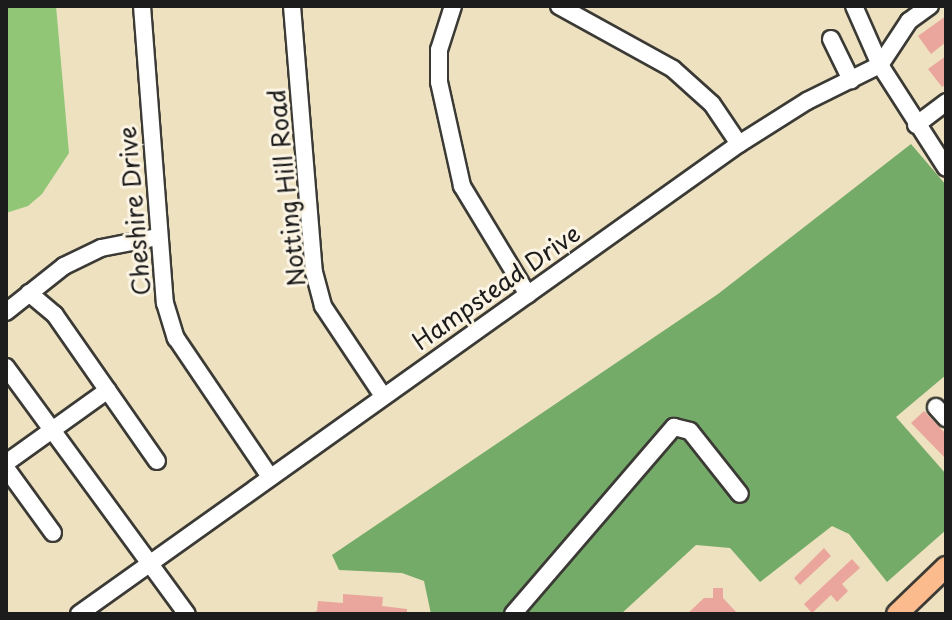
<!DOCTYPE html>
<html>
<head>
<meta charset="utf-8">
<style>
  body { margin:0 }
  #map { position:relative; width:952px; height:620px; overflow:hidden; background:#ede1c0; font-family:"Playpen Sans",sans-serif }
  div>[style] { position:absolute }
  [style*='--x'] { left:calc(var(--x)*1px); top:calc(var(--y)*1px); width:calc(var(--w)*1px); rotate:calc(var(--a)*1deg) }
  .green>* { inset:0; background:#92c677 }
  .forest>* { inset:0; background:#75ab68 }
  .building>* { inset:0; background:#eaa69d }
  .roads { filter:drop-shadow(2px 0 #3b3a35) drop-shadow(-2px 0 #3b3a35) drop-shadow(0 2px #3b3a35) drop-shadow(0 -2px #3b3a35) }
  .minor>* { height:16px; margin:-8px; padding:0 8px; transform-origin:8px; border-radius:8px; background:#fff }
  .major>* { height:20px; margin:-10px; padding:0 10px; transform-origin:10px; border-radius:10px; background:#fbbb8d }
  span { translate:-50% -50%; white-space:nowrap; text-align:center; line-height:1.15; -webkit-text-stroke:6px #fcf5e5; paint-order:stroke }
  .street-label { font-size:24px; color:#1c1c1c }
  .frame { position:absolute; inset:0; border:8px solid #1c1c1c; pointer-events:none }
</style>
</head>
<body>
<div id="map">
  <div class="green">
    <i style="clip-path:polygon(6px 6px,56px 6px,69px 153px,42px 194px,28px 206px,6px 213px)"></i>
  </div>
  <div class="forest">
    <i style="clip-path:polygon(911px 144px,946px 185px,946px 375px,896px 417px,946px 474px,946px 530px,887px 582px,849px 534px,832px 526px,760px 582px,730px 548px,696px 545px,621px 614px,431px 614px,424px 581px,402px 573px,339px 570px,332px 555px,718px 294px)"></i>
  </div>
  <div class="building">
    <i style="clip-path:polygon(946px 16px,946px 42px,931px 54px,918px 36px)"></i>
    <i style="clip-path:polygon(946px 56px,946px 84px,942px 87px,928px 69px)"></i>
    <i style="clip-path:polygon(924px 411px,946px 434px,946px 459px,911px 423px)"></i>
    <i style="clip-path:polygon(824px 548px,831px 556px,800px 585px,794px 578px)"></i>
    <i style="clip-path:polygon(852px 559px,860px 568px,842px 584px,848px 591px,837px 602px,831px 595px,812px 613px,804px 604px)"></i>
    <i style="clip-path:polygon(713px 588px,723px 588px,723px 598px,738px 614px,687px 614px,704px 598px,713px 598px)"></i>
    <i style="clip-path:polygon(343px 594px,383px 597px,382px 606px,407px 609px,407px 614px,310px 614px,317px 611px,318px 601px,343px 603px)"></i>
  </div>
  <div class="roads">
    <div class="minor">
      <i style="--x:142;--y:6;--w:298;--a:85.6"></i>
      <i style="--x:165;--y:303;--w:37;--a:73"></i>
      <i style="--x:176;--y:338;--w:168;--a:55.9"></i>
      <i style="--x:292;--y:6;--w:267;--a:85.3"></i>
      <i style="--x:314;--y:272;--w:35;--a:75"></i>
      <i style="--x:323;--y:306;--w:108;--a:56.3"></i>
      <i style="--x:453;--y:6;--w:46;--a:107.7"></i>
      <i style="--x:439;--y:50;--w:32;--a:90"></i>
      <i style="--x:439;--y:82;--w:107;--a:77.5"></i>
      <i style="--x:462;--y:186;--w:127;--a:58.8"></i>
      <i style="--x:559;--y:6;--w:130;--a:28.9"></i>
      <i style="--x:673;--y:69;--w:52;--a:41.9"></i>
      <i style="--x:712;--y:104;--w:48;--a:56"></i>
      <i style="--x:854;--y:6;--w:64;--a:66.2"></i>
      <i style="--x:880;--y:65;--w:122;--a:57.3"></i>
      <i style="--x:831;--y:39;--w:46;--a:64"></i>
      <i style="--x:916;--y:125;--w:38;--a:-37"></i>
      <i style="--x:29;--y:293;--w:34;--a:40"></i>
      <i style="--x:55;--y:315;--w:178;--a:55.1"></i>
      <i style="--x:6;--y:312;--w:74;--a:-38.4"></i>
      <i style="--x:64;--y:266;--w:41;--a:-25.9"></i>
      <i style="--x:101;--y:248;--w:57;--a:-11.1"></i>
      <i style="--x:6;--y:367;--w:306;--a:53.8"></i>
      <i style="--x:936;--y:407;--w:15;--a:48"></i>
      <i style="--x:6;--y:463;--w:125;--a:-35.6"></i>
      <i style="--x:6;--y:468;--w:80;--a:54.1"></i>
      <i style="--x:79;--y:614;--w:810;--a:-35.46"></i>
      <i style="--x:739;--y:144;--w:80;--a:-32.3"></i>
      <i style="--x:807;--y:101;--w:81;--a:-26.3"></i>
      <i style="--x:880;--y:65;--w:53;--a:-56.6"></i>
      <i style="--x:909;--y:21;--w:26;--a:-36"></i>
      <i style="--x:513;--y:614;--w:247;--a:-49.3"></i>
      <i style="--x:674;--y:427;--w:16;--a:14"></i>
      <i style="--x:690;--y:431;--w:80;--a:51.6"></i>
    </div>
    <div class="major">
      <i style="--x:897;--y:614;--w:68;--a:-43.8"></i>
    </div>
  </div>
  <div class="street-label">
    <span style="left:286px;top:188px;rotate:-96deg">Notting Hill Road</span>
    <span style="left:134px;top:211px;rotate:-95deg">Cheshire Drive</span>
    <span style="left:496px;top:287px;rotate:-35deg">Hampstead Drive</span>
  </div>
  <div class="frame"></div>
</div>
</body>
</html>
